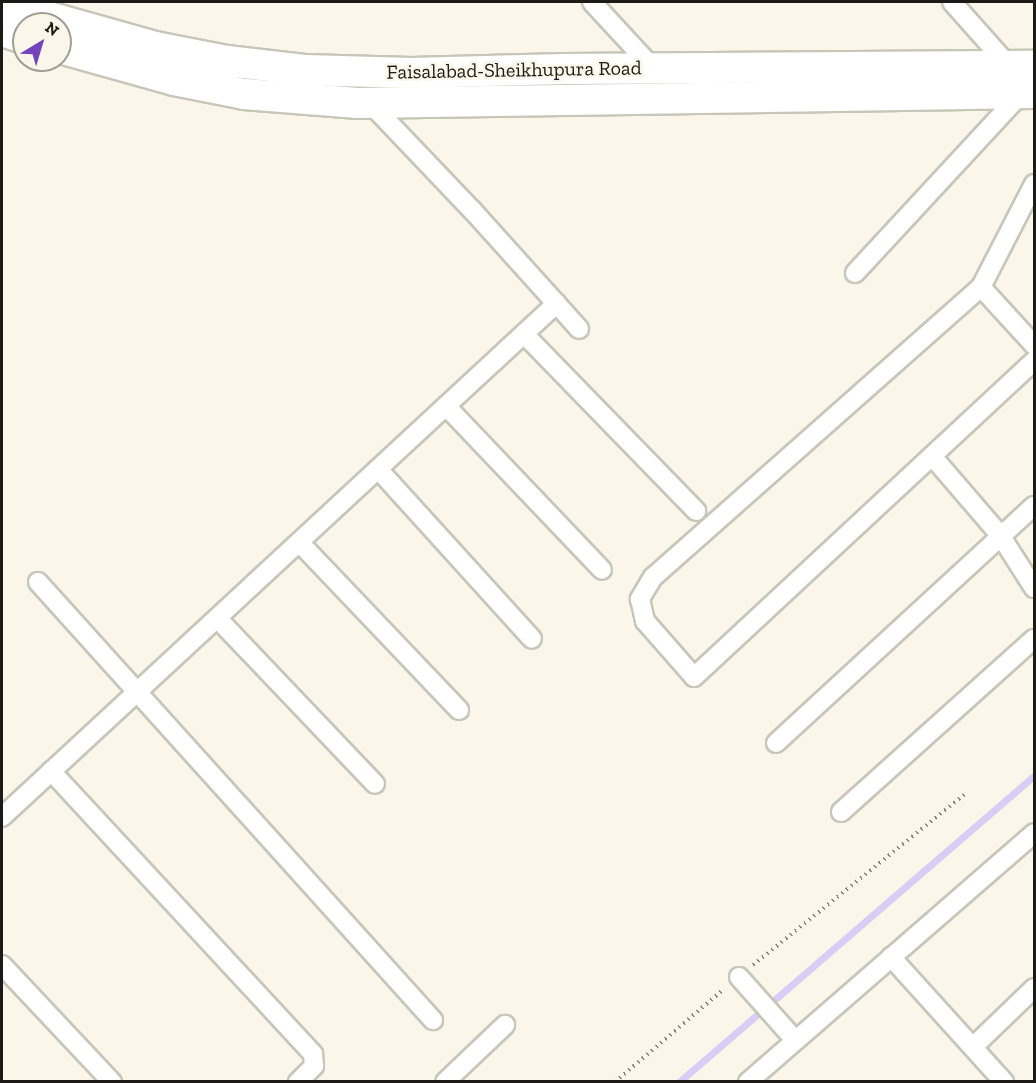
<!DOCTYPE html>
<html>
<head>
<meta charset="utf-8">
<style>
  body { margin:0 }
  #map { position:relative; width:1036px; height:1083px; overflow:hidden; background:#faf7ea; font-family:"Zilla Slab",serif }
  div>[style] { position:absolute }
  [style*='--x'] { left:calc(var(--x)*1px); top:calc(var(--y)*1px); width:calc(var(--w)*1px); rotate:calc(var(--a)*1deg) }
  .stream>* { height:7px; margin:-3.5px; padding:0 3.5px; transform-origin:3.5px; border-radius:3.5px; background:#dacdf5 }
  .path>* { height:4px; margin-top:-2px; transform-origin:0; background:repeating-linear-gradient(90deg,#85837a 0 1.5px,transparent 0 6px) }
  .roads { filter:drop-shadow(2px 0 #c8c6b9) drop-shadow(-2px 0 #c8c6b9) drop-shadow(0 2px #c8c6b9) drop-shadow(0 -2px #c8c6b9) }
  .minor>* { height:18px; margin:-9px; padding:0 9px; transform-origin:9px; border-radius:9px; background:#fff }
  .trunk>* { height:30px; margin:-15px; padding:0 15px; transform-origin:15px; border-radius:15px; background:#fff }
  span { translate:-50% -50%; white-space:nowrap; text-align:center; line-height:1.15; -webkit-text-stroke:5px #faf7ea; paint-order:stroke }
  .street-label { font-size:20px; color:#1b1a16 }
  .frame { position:absolute; inset:0; border:3px solid #1b1a16; pointer-events:none }
  .north { position:absolute; left:12px; top:12px; width:60px; height:60px; box-sizing:border-box; background:#faf7ea; border:2px solid #a19f95; border-radius:50%; rotate:38deg; font-size:16px; font-weight:700; line-height:24px; text-align:center; color:#1b1a16 }
  .north::after { content:''; display:block; margin:auto; width:21px; height:27px; background:#7543ba; clip-path:polygon(50% 0,100% 100%,50% 72%,0 100%) }
</style>
</head>
<body>
<div id="map">
  <div class="stream">
    <i style="--x:679;--y:1082;--w:469;--a:-40.8"></i>
  </div>
  <div class="path">
    <i style="--x:753;--y:965;--w:272;--a:-38.9"></i>
    <i style="--x:615;--y:1082;--w:143;--a:-40.5"></i>
  </div>
  <div class="roads">
    <div class="minor">
      <i style="--x:592;--y:2;--w:90;--a:47.3"></i>
      <i style="--x:952;--y:2;--w:86;--a:48.3"></i>
      <i style="--x:370;--y:103;--w:148;--a:46.4"></i>
      <i style="--x:472;--y:210;--w:160;--a:48"></i>
      <i style="--x:1034;--y:184;--w:116;--a:117.2"></i>
      <i style="--x:981;--y:287;--w:438;--a:138.5"></i>
      <i style="--x:653;--y:577;--w:26;--a:121"></i>
      <i style="--x:640;--y:599;--w:23;--a:77"></i>
      <i style="--x:645;--y:621;--w:74;--a:48.8"></i>
      <i style="--x:694;--y:677;--w:464;--a:-42.9"></i>
      <i style="--x:855;--y:273;--w:244;--a:-47.2"></i>
      <i style="--x:981;--y:287;--w:79;--a:47.6"></i>
      <i style="--x:524;--y:334;--w:247;--a:45.8"></i>
      <i style="--x:446;--y:406;--w:226;--a:46.4"></i>
      <i style="--x:932;--y:456;--w:104;--a:49.3"></i>
      <i style="--x:1000;--y:535;--w:63;--a:57.3"></i>
      <i style="--x:378;--y:469;--w:229;--a:47.8"></i>
      <i style="--x:299;--y:542;--w:232;--a:46.4"></i>
      <i style="--x:38;--y:582;--w:590;--a:47.96"></i>
      <i style="--x:217;--y:618;--w:229;--a:46.4"></i>
      <i style="--x:776;--y:743;--w:350;--a:-42.6"></i>
      <i style="--x:51;--y:771;--w:386;--a:47.2"></i>
      <i style="--x:313;--y:1054;--w:12;--a:85"></i>
      <i style="--x:314;--y:1066;--w:23;--a:135"></i>
      <i style="--x:841;--y:812;--w:259;--a:-41.9"></i>
      <i style="--x:2;--y:817;--w:756;--a:-42.8"></i>
      <i style="--x:891;--y:957;--w:169;--a:47.9"></i>
      <i style="--x:2;--y:965;--w:161;--a:46.8"></i>
      <i style="--x:739;--y:977;--w:84;--a:48.4"></i>
      <i style="--x:973;--y:1047;--w:85;--a:-44"></i>
      <i style="--x:445;--y:1082;--w:83;--a:-43.5"></i>
      <i style="--x:748;--y:1082;--w:379;--a:-41"></i>
    </div>
    <div class="trunk">
      <i style="--x:2;--y:4;--w:159;--a:15.7"></i>
      <i style="--x:155;--y:47;--w:73;--a:11"></i>
      <i style="--x:227;--y:61;--w:80;--a:6.5"></i>
      <i style="--x:306;--y:70;--w:105;--a:1.6"></i>
      <i style="--x:411;--y:73;--w:154;--a:-1.5"></i>
      <i style="--x:565;--y:69;--w:469;--a:-0.4"></i>
      <i style="--x:2;--y:31;--w:23;--a:18"></i>
      <i style="--x:60;--y:48;--w:118;--a:15.7"></i>
      <i style="--x:174;--y:80;--w:71;--a:11.3"></i>
      <i style="--x:244;--y:94;--w:114;--a:4.5"></i>
      <i style="--x:358;--y:103;--w:676;--a:-0.85"></i>
    </div>
  </div>
  <div class="street-label">
    <span style="left:514px;top:70px;rotate:-1deg">Faisalabad-Sheikhupura Road</span>
  </div>
  <div class="frame"></div>
  <div class="north">N</div>
</div>
</body>
</html>
